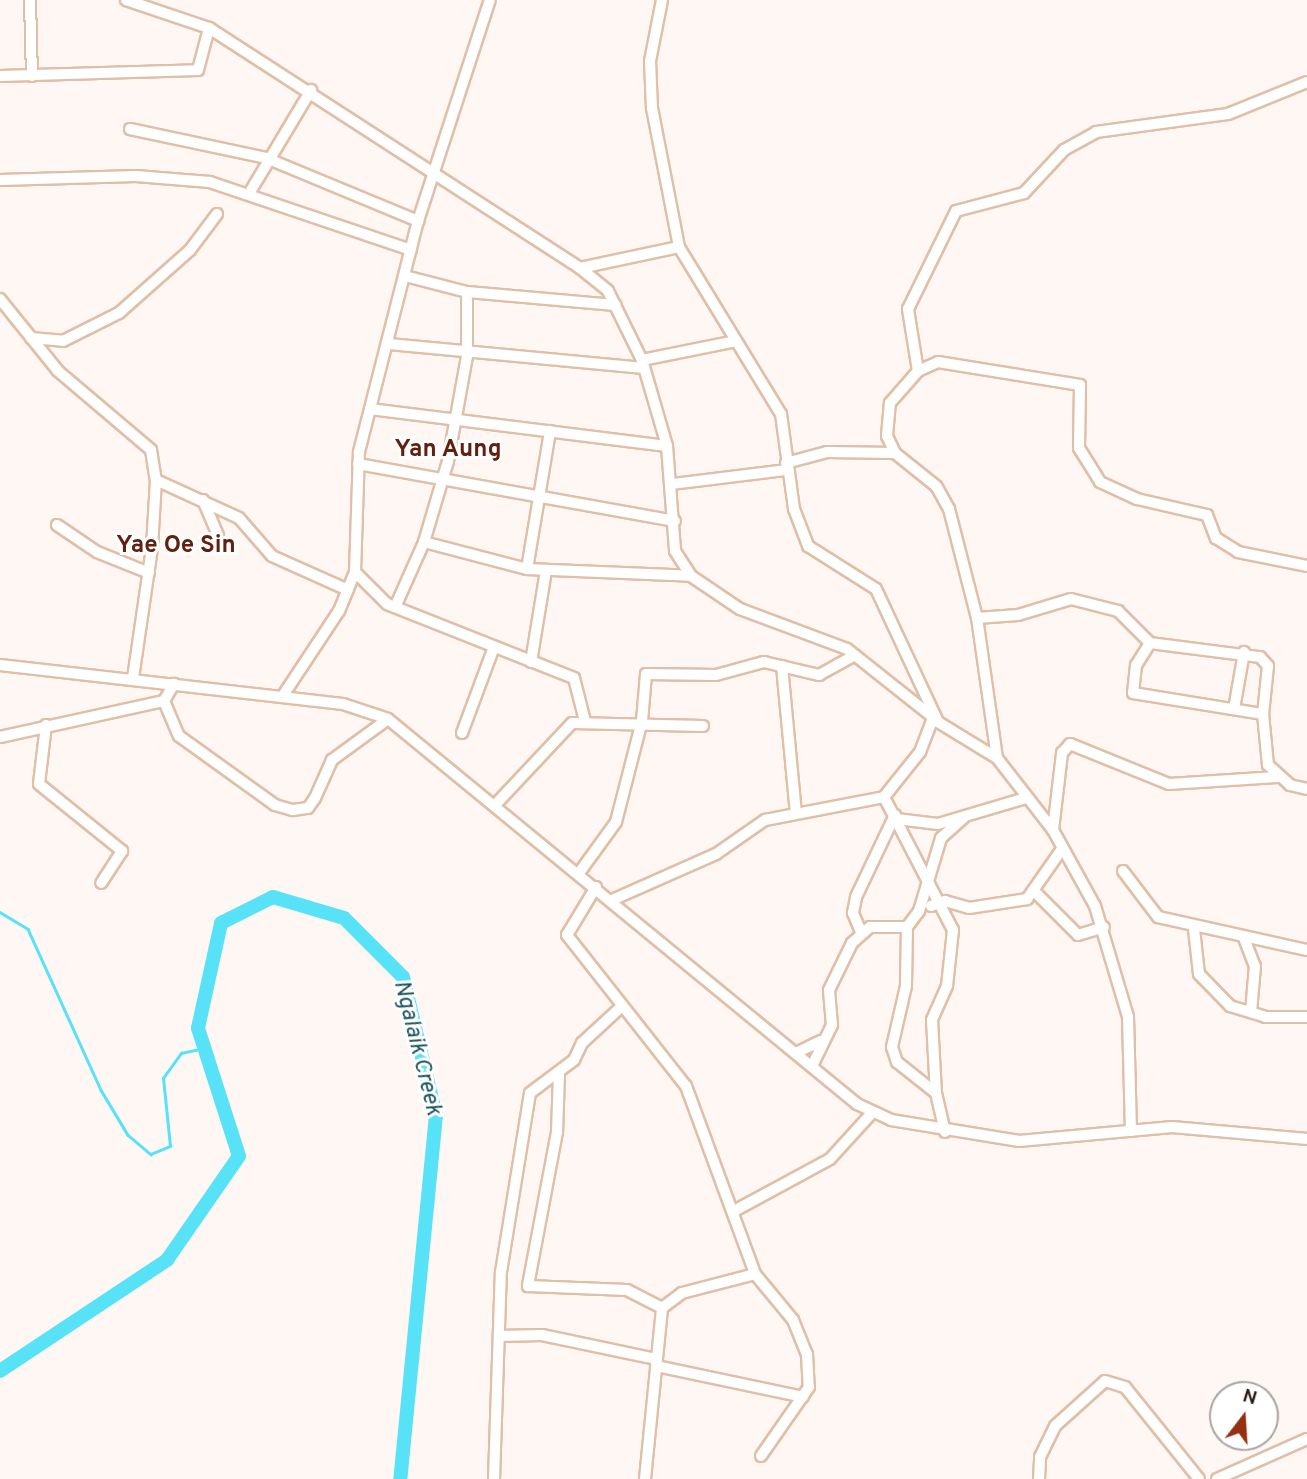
<!DOCTYPE html>
<html>
<head>
<meta charset="utf-8">
<style>
  body { margin:0 }
  #map { position:relative; width:1307px; height:1479px; overflow:hidden; background:#fff7f3; font-family:Overpass,sans-serif }
  div>[style] { position:absolute }
  [style*='--x'] { left:calc(var(--x)*1px); top:calc(var(--y)*1px); width:calc(var(--w)*1px); rotate:calc(var(--a)*1deg) }
  .stream>* { height:2.5px; margin:-1.25px; padding:0 1.25px; transform-origin:1.25px; border-radius:1.25px; background:#58e2f7 }
  .river>* { height:14px; margin:-7px; padding:0 7px; transform-origin:7px; border-radius:7px; background:#58e2f7 }
  .roads { filter:drop-shadow(2px 0 #e0bfa8) drop-shadow(-2px 0 #e0bfa8) drop-shadow(0 2px #e0bfa8) drop-shadow(0 -2px #e0bfa8) }
  .minor>* { height:10px; margin:-5px; padding:0 5px; transform-origin:5px; border-radius:5px; background:#fff }
  span { translate:-50% -50%; white-space:nowrap; text-align:center; line-height:1.15; -webkit-text-stroke:6px #fff; paint-order:stroke }
  .water-label { font-size:23px; color:#19535c; font-style:italic }
  .quarter-label { font-size:24px; color:#62200f; font-weight:700 }
  .north { position:absolute; left:1209px; top:1381px; width:70px; height:70px; box-sizing:border-box; background:#fff; border:2px solid #aaa5a1; border-radius:50%; rotate:17deg; font-size:19px; font-weight:700; line-height:28px; text-align:center; color:#2a1d15 }
  .north::after { content:''; display:block; margin:auto; width:24px; height:32px; background:#962e12; clip-path:polygon(50% 0,100% 100%,50% 72%,0 100%) }
</style>
</head>
<body>
<div id="map">
  <div class="stream">
    <i style="--x:0;--y:912;--w:33;--a:31"></i>
    <i style="--x:28;--y:929;--w:177;--a:65.6"></i>
    <i style="--x:101;--y:1090;--w:52;--a:59"></i>
    <i style="--x:128;--y:1135;--w:30;--a:40"></i>
    <i style="--x:151;--y:1154;--w:21;--a:-23"></i>
    <i style="--x:170;--y:1146;--w:68;--a:-95.9"></i>
    <i style="--x:163;--y:1078;--w:31;--a:-54"></i>
    <i style="--x:181;--y:1053;--w:24;--a:-12"></i>
  </div>
  <div class="river">
    <i style="--x:0;--y:1371;--w:201;--a:-33.6"></i>
    <i style="--x:167;--y:1260;--w:126;--a:-55.3"></i>
    <i style="--x:239;--y:1156;--w:134;--a:-107.8"></i>
    <i style="--x:198;--y:1028;--w:107;--a:-77.6"></i>
    <i style="--x:221;--y:923;--w:58;--a:-26.6"></i>
    <i style="--x:273;--y:897;--w:74;--a:16.5"></i>
    <i style="--x:344;--y:918;--w:83;--a:45"></i>
    <i style="--x:403;--y:977;--w:142;--a:76.6"></i>
    <i style="--x:436;--y:1115;--w:366;--a:95.6"></i>
  </div>
  <div class="roads">
    <div class="minor">
      <i style="--x:30;--y:0;--w:76;--a:88.5"></i>
      <i style="--x:126;--y:0;--w:88;--a:18.6"></i>
      <i style="--x:209;--y:28;--w:442;--a:32.9"></i>
      <i style="--x:580;--y:268;--w:101;--a:-12"></i>
      <i style="--x:679;--y:247;--w:196;--a:58.6"></i>
      <i style="--x:781;--y:414;--w:96;--a:82.2"></i>
      <i style="--x:794;--y:509;--w:40;--a:69"></i>
      <i style="--x:808;--y:546;--w:80;--a:32.3"></i>
      <i style="--x:876;--y:589;--w:147;--a:65"></i>
      <i style="--x:938;--y:722;--w:69;--a:31.4"></i>
      <i style="--x:997;--y:758;--w:91;--a:52.1"></i>
      <i style="--x:1053;--y:830;--w:87;--a:61.1"></i>
      <i style="--x:1095;--y:906;--w:116;--a:73.4"></i>
      <i style="--x:1128;--y:1017;--w:114;--a:88.5"></i>
      <i style="--x:662;--y:0;--w:62;--a:101.1"></i>
      <i style="--x:650;--y:61;--w:47;--a:87.6"></i>
      <i style="--x:652;--y:108;--w:142;--a:79"></i>
      <i style="--x:0;--y:76;--w:198;--a:-1.7"></i>
      <i style="--x:198;--y:70;--w:43;--a:-75.3"></i>
      <i style="--x:130;--y:129;--w:139;--a:12"></i>
      <i style="--x:266;--y:158;--w:165;--a:22.5"></i>
      <i style="--x:418;--y:221;--w:232;--a:-72"></i>
      <i style="--x:0;--y:180;--w:136;--a:-1.7"></i>
      <i style="--x:136;--y:176;--w:74;--a:4.6"></i>
      <i style="--x:210;--y:182;--w:212;--a:18.7"></i>
      <i style="--x:250;--y:192;--w:119;--a:-59.1"></i>
      <i style="--x:580;--y:268;--w:36;--a:39"></i>
      <i style="--x:608;--y:291;--w:77;--a:63.8"></i>
      <i style="--x:642;--y:360;--w:90;--a:73.8"></i>
      <i style="--x:667;--y:446;--w:105;--a:85.6"></i>
      <i style="--x:675;--y:551;--w:30;--a:57"></i>
      <i style="--x:691;--y:576;--w:59;--a:34"></i>
      <i style="--x:740;--y:609;--w:114;--a:20.5"></i>
      <i style="--x:847;--y:649;--w:111;--a:38.4"></i>
      <i style="--x:405;--y:276;--w:64;--a:14.5"></i>
      <i style="--x:467;--y:292;--w:149;--a:5"></i>
      <i style="--x:0;--y:299;--w:92;--a:51.1"></i>
      <i style="--x:58;--y:371;--w:122;--a:40.3"></i>
      <i style="--x:151;--y:450;--w:30;--a:81"></i>
      <i style="--x:156;--y:480;--w:68;--a:93.4"></i>
      <i style="--x:152;--y:548;--w:132;--a:98.3"></i>
      <i style="--x:31;--y:338;--w:32;--a:5"></i>
      <i style="--x:63;--y:341;--w:63;--a:-26.6"></i>
      <i style="--x:119;--y:313;--w:95;--a:-41.6"></i>
      <i style="--x:190;--y:250;--w:45;--a:-53.1"></i>
      <i style="--x:389;--y:344;--w:256;--a:5.4"></i>
      <i style="--x:642;--y:360;--w:96;--a:-11.4"></i>
      <i style="--x:918;--y:371;--w:63;--a:-99.2"></i>
      <i style="--x:908;--y:309;--w:109;--a:-63.9"></i>
      <i style="--x:956;--y:211;--w:70;--a:-14.8"></i>
      <i style="--x:1024;--y:193;--w:59;--a:-47.1"></i>
      <i style="--x:1064;--y:150;--w:37;--a:-29"></i>
      <i style="--x:1096;--y:132;--w:133;--a:-7.8"></i>
      <i style="--x:1228;--y:114;--w:85;--a:-22.1"></i>
      <i style="--x:370;--y:409;--w:299;--a:7.1"></i>
      <i style="--x:786;--y:463;--w:42;--a:-15"></i>
      <i style="--x:827;--y:452;--w:68;--a:0.8"></i>
      <i style="--x:358;--y:464;--w:322;--a:10.2"></i>
      <i style="--x:156;--y:480;--w:91;--a:24.6"></i>
      <i style="--x:239;--y:518;--w:50;--a:49"></i>
      <i style="--x:272;--y:556;--w:83;--a:24.1"></i>
      <i style="--x:672;--y:484;--w:115;--a:-7"></i>
      <i style="--x:203;--y:500;--w:39;--a:67"></i>
      <i style="--x:57;--y:525;--w:48;--a:34"></i>
      <i style="--x:97;--y:552;--w:56;--a:22"></i>
      <i style="--x:424;--y:542;--w:106;--a:14.7"></i>
      <i style="--x:527;--y:569;--w:164;--a:2.4"></i>
      <i style="--x:527;--y:569;--w:140;--a:-80.5"></i>
      <i style="--x:355;--y:572;--w:45;--a:45"></i>
      <i style="--x:387;--y:604;--w:201;--a:21.6"></i>
      <i style="--x:574;--y:678;--w:44;--a:75.7"></i>
      <i style="--x:396;--y:605;--w:69;--a:-66"></i>
      <i style="--x:424;--y:542;--w:84;--a:-73.5"></i>
      <i style="--x:448;--y:461;--w:107;--a:-79.7"></i>
      <i style="--x:467;--y:356;--w:64;--a:-90"></i>
      <i style="--x:977;--y:618;--w:41;--a:-4.2"></i>
      <i style="--x:1018;--y:615;--w:55;--a:-16.8"></i>
      <i style="--x:1071;--y:599;--w:49;--a:14.3"></i>
      <i style="--x:1118;--y:611;--w:45;--a:45"></i>
      <i style="--x:1150;--y:643;--w:111;--a:7.3"></i>
      <i style="--x:1260;--y:657;--w:12;--a:48"></i>
      <i style="--x:1268;--y:666;--w:48;--a:95.9"></i>
      <i style="--x:1263;--y:714;--w:51;--a:84.4"></i>
      <i style="--x:1268;--y:765;--w:30;--a:42"></i>
      <i style="--x:1290;--y:785;--w:17;--a:13"></i>
      <i style="--x:1150;--y:643;--w:26;--a:122"></i>
      <i style="--x:1136;--y:665;--w:28;--a:96"></i>
      <i style="--x:1133;--y:693;--w:132;--a:9.2"></i>
      <i style="--x:531;--y:662;--w:93;--a:-80.7"></i>
      <i style="--x:0;--y:665;--w:345;--a:6.5"></i>
      <i style="--x:343;--y:704;--w:47;--a:18.4"></i>
      <i style="--x:388;--y:719;--w:607;--a:39.38"></i>
      <i style="--x:857;--y:1104;--w:38;--a:25"></i>
      <i style="--x:891;--y:1120;--w:130;--a:9.3"></i>
      <i style="--x:1019;--y:1141;--w:154;--a:-5.2"></i>
      <i style="--x:1172;--y:1127;--w:136;--a:5.1"></i>
      <i style="--x:782;--y:666;--w:148;--a:84.6"></i>
      <i style="--x:282;--y:697;--w:103;--a:-56.5"></i>
      <i style="--x:339;--y:611;--w:42;--a:-67.7"></i>
      <i style="--x:355;--y:572;--w:120;--a:-88.1"></i>
      <i style="--x:359;--y:452;--w:238;--a:-75.7"></i>
      <i style="--x:164;--y:701;--w:38;--a:67"></i>
      <i style="--x:179;--y:736;--w:118;--a:35.7"></i>
      <i style="--x:275;--y:805;--w:19;--a:16"></i>
      <i style="--x:293;--y:810;--w:15;--a:-8"></i>
      <i style="--x:308;--y:808;--w:12;--a:-55"></i>
      <i style="--x:315;--y:798;--w:42;--a:-65.9"></i>
      <i style="--x:332;--y:760;--w:69;--a:-36.2"></i>
      <i style="--x:1234;--y:709;--w:58;--a:-80"></i>
      <i style="--x:46;--y:725;--w:59;--a:96.8"></i>
      <i style="--x:39;--y:784;--w:107;--a:38.9"></i>
      <i style="--x:122;--y:851;--w:38;--a:123"></i>
      <i style="--x:462;--y:733;--w:92;--a:-69.6"></i>
      <i style="--x:0;--y:737;--w:168;--a:-12.4"></i>
      <i style="--x:164;--y:701;--w:20;--a:-60"></i>
      <i style="--x:997;--y:758;--w:141;--a:-98.1"></i>
      <i style="--x:977;--y:618;--w:113;--a:-104.4"></i>
      <i style="--x:949;--y:509;--w:26;--a:-119"></i>
      <i style="--x:936;--y:486;--w:53;--a:-141.2"></i>
      <i style="--x:895;--y:453;--w:19;--a:-115"></i>
      <i style="--x:887;--y:436;--w:33;--a:-85"></i>
      <i style="--x:890;--y:403;--w:43;--a:-48.8"></i>
      <i style="--x:918;--y:371;--w:22;--a:-24"></i>
      <i style="--x:938;--y:362;--w:144;--a:9.2"></i>
      <i style="--x:1080;--y:385;--w:63;--a:90.9"></i>
      <i style="--x:1079;--y:448;--w:40;--a:58"></i>
      <i style="--x:1100;--y:482;--w:41;--a:24.7"></i>
      <i style="--x:1137;--y:499;--w:72;--a:12.9"></i>
      <i style="--x:1207;--y:515;--w:25;--a:69"></i>
      <i style="--x:1216;--y:538;--w:26;--a:32"></i>
      <i style="--x:1238;--y:552;--w:70;--a:11.5"></i>
      <i style="--x:884;--y:797;--w:150;--a:62.6"></i>
      <i style="--x:953;--y:930;--w:56;--a:96.1"></i>
      <i style="--x:947;--y:986;--w:37;--a:114"></i>
      <i style="--x:932;--y:1020;--w:73;--a:86.9"></i>
      <i style="--x:495;--y:805;--w:112;--a:-46.8"></i>
      <i style="--x:572;--y:723;--w:131;--a:1.3"></i>
      <i style="--x:897;--y:819;--w:41;--a:7"></i>
      <i style="--x:938;--y:824;--w:92;--a:-16.5"></i>
      <i style="--x:1053;--y:830;--w:78;--a:-83.3"></i>
      <i style="--x:1062;--y:753;--w:12;--a:-48"></i>
      <i style="--x:1070;--y:744;--w:107;--a:22"></i>
      <i style="--x:1169;--y:784;--w:108;--a:-3.7"></i>
      <i style="--x:1123;--y:871;--w:58;--a:52.7"></i>
      <i style="--x:1158;--y:917;--w:153;--a:12.5"></i>
      <i style="--x:579;--y:873;--w:63;--a:-54"></i>
      <i style="--x:616;--y:822;--w:104;--a:-75.6"></i>
      <i style="--x:642;--y:721;--w:47;--a:-85.1"></i>
      <i style="--x:646;--y:674;--w:70;--a:0.8"></i>
      <i style="--x:716;--y:675;--w:50;--a:-15.2"></i>
      <i style="--x:764;--y:662;--w:57;--a:13.3"></i>
      <i style="--x:819;--y:675;--w:41;--a:-29.1"></i>
      <i style="--x:596;--y:887;--w:56;--a:121.1"></i>
      <i style="--x:567;--y:935;--w:192;--a:51.8"></i>
      <i style="--x:686;--y:1086;--w:200;--a:69.8"></i>
      <i style="--x:755;--y:1274;--w:60;--a:50.4"></i>
      <i style="--x:793;--y:1320;--w:37;--a:68"></i>
      <i style="--x:807;--y:1354;--w:33;--a:87"></i>
      <i style="--x:809;--y:1387;--w:84;--a:124.8"></i>
      <i style="--x:1036;--y:893;--w:59;--a:45"></i>
      <i style="--x:1078;--y:935;--w:27;--a:-17"></i>
      <i style="--x:612;--y:900;--w:114;--a:-23.9"></i>
      <i style="--x:716;--y:854;--w:60;--a:-34.8"></i>
      <i style="--x:765;--y:820;--w:121;--a:-10.9"></i>
      <i style="--x:884;--y:797;--w:58;--a:-51.3"></i>
      <i style="--x:920;--y:752;--w:36;--a:-69"></i>
      <i style="--x:931;--y:906;--w:15;--a:-20"></i>
      <i style="--x:945;--y:901;--w:25;--a:16"></i>
      <i style="--x:969;--y:908;--w:59;--a:-8.8"></i>
      <i style="--x:1027;--y:899;--w:61;--a:-55"></i>
      <i style="--x:907;--y:927;--w:59;--a:91"></i>
      <i style="--x:906;--y:986;--w:63;--a:102.9"></i>
      <i style="--x:892;--y:1047;--w:16;--a:72"></i>
      <i style="--x:897;--y:1062;--w:50;--a:38.5"></i>
      <i style="--x:936;--y:1093;--w:40;--a:77"></i>
      <i style="--x:1194;--y:929;--w:45;--a:83.7"></i>
      <i style="--x:1199;--y:974;--w:45;--a:45.9"></i>
      <i style="--x:1230;--y:1006;--w:37;--a:17"></i>
      <i style="--x:1265;--y:1017;--w:42;--a:0"></i>
      <i style="--x:861;--y:932;--w:21;--a:-113"></i>
      <i style="--x:853;--y:913;--w:16;--a:-79"></i>
      <i style="--x:856;--y:897;--w:91;--a:-64.6"></i>
      <i style="--x:1244;--y:938;--w:30;--a:69"></i>
      <i style="--x:1255;--y:966;--w:46;--a:95"></i>
      <i style="--x:796;--y:1053;--w:28;--a:-26"></i>
      <i style="--x:812;--y:1066;--w:46;--a:-64"></i>
      <i style="--x:832;--y:1025;--w:35;--a:-95"></i>
      <i style="--x:829;--y:990;--w:52;--a:-63.9"></i>
      <i style="--x:852;--y:943;--w:24;--a:-42"></i>
      <i style="--x:870;--y:927;--w:37;--a:0"></i>
      <i style="--x:907;--y:927;--w:20;--a:-53"></i>
      <i style="--x:919;--y:911;--w:76;--a:-73.2"></i>
      <i style="--x:941;--y:838;--w:31;--a:-42"></i>
      <i style="--x:559;--y:1073;--w:59;--a:91.9"></i>
      <i style="--x:557;--y:1132;--w:157;--a:100.7"></i>
      <i style="--x:528;--y:1286;--w:99;--a:2.3"></i>
      <i style="--x:627;--y:1290;--w:39;--a:27"></i>
      <i style="--x:734;--y:1211;--w:109;--a:-28.4"></i>
      <i style="--x:830;--y:1159;--w:62;--a:-47.6"></i>
      <i style="--x:499;--y:1336;--w:43;--a:-1.3"></i>
      <i style="--x:542;--y:1335;--w:116;--a:11.9"></i>
      <i style="--x:656;--y:1366;--w:150;--a:11.9"></i>
      <i style="--x:494;--y:1479;--w:207;--a:-88.1"></i>
      <i style="--x:501;--y:1272;--w:181;--a:-80.8"></i>
      <i style="--x:530;--y:1093;--w:55;--a:-36.9"></i>
      <i style="--x:574;--y:1060;--w:19;--a:-65"></i>
      <i style="--x:582;--y:1043;--w:54;--a:-42.8"></i>
      <i style="--x:645;--y:1479;--w:172;--a:-84.3"></i>
      <i style="--x:662;--y:1308;--w:25;--a:-37"></i>
      <i style="--x:682;--y:1293;--w:75;--a:-14.6"></i>
      <i style="--x:1039;--y:1479;--w:22;--a:-87"></i>
      <i style="--x:1040;--y:1457;--w:34;--a:-64"></i>
      <i style="--x:1055;--y:1426;--w:67;--a:-42"></i>
      <i style="--x:1105;--y:1381;--w:21;--a:17"></i>
      <i style="--x:1125;--y:1387;--w:118;--a:51.2"></i>
      <i style="--x:1217;--y:1479;--w:98;--a:-24"></i>
    </div>
  </div>
  <div class="water-label">
    <span style="left:416px;top:1048px;rotate:76deg">Ngalaik Creek</span>
  </div>
  <div class="quarter-label">
    <span style="left:448px;top:451px">Yan Aung</span>
    <span style="left:176px;top:547px">Yae Oe Sin</span>
  </div>
  <div class="north">N</div>
</div>
</body>
</html>
